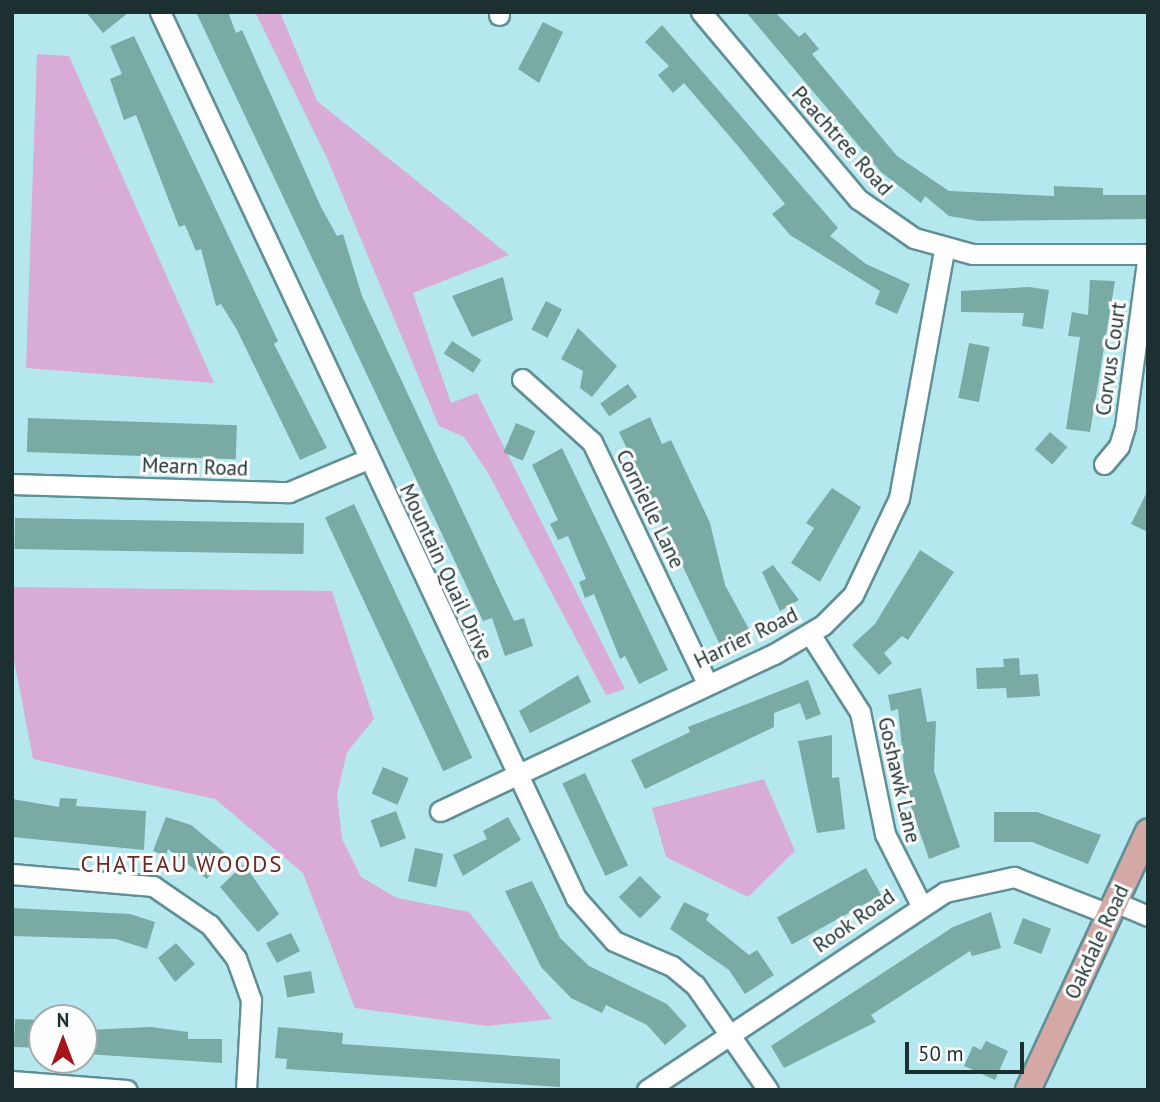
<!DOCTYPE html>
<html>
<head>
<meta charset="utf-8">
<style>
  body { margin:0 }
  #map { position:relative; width:1160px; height:1102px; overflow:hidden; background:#b5e7ee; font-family:"PT Sans",sans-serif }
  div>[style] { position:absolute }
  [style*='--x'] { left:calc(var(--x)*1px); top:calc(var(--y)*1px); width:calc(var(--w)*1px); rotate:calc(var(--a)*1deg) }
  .green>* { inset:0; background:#d9acd8 }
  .building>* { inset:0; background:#79aaa4; transform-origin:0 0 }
  .roads { filter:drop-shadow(2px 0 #609096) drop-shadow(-2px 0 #609096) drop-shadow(0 2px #609096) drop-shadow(0 -2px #609096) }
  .minor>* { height:19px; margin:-9.5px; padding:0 9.5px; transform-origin:9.5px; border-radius:9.5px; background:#fff }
  .major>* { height:24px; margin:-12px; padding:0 12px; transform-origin:12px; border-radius:12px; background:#d4a9a5 }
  span { translate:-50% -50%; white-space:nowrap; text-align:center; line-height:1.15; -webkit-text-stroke:6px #fdfefd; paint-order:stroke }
  .street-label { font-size:21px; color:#1c3032 }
  .neighbourhood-label { font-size:23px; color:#6e2824; letter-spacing:2px }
  .frame { position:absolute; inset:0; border:14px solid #1c3032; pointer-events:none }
  .north { position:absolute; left:28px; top:1004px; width:70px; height:70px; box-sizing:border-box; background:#fdfefd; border:2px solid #a3acac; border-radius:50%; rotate:0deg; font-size:19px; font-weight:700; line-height:28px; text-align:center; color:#1c3032 }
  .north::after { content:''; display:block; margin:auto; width:24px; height:32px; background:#a81319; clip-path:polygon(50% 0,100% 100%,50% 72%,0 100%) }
  .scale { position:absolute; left:905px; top:1042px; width:119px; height:32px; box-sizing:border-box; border:4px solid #1c3032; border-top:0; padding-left:9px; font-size:21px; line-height:24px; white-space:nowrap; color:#1c3032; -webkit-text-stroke:5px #fdfefd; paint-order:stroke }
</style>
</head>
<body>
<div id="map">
  <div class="green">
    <i style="clip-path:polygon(255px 12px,280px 12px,317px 101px,509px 255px,413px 293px,451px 403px,477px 393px,625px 689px,606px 695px,488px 473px,464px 437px,439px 426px,327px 158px)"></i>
    <i style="clip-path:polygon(37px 54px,69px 56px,214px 383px,26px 368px)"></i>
    <i style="clip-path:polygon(12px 587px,332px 591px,374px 719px,347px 752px,337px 795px,342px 839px,361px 877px,397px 898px,469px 912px,552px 1019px,487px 1026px,355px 1008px,303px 873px,215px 799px,33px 759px,12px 649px)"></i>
    <i style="clip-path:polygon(764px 779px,795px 851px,748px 897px,666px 857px,652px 808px)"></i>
  </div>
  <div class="building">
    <i style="clip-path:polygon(86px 12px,129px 12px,103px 33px)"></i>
    <i style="clip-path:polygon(196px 12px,228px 12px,236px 33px,242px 30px,321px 207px,337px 236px,343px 234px,362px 296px,514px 621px,524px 618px,533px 646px,505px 656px,492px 618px,483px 621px)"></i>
    <i style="clip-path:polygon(746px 12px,775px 12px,799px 37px,805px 32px,819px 49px,812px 54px,897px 156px,949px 191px,1054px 196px,1054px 186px,1103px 188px,1103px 195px,1148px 195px,1148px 219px,979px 221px,949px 216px,925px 196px,921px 203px,881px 172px)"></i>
    <i style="clip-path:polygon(543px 22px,563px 32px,539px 83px,518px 69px)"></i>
    <i style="clip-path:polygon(662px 25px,838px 228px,830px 236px,866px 264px,910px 284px,897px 314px,875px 304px,880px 291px,790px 235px,772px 214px,785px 204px,738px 146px,684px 83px,673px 93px,658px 75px,669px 66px,645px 42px)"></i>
    <i style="clip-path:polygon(134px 36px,278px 341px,274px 344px,327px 448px,300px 460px,237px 330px,221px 304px,216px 306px,201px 249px,196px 251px,185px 225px,179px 227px,136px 115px,124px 120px,110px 79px,122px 74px,110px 46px)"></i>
    <i style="clip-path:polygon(503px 277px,513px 320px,472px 337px,452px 296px)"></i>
    <i style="clip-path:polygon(1090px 280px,1115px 281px,1090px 432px,1066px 429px,1080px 337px,1068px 336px,1072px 312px,1088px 315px)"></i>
    <i style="clip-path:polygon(1029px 287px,1049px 290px,1043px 329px,1022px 326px,1024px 313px,961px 312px,961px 291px)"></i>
    <i style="left:546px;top:301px;width:18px;height:32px;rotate:27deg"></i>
    <i style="clip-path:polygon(578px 328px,617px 366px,592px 397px,580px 388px,583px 371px,561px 359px)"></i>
    <i style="left:452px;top:341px;width:35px;height:15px;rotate:33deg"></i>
    <i style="left:969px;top:343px;width:21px;height:56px;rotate:11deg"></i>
    <i style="left:628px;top:384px;width:16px;height:34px;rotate:55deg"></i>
    <i style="clip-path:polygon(650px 417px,662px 444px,671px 440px,710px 523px,725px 585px,751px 633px,721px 647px,619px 432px)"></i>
    <i style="left:28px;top:418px;width:209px;height:34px;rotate:2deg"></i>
    <i style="left:516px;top:423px;width:21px;height:32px;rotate:23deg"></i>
    <i style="left:1050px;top:432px;width:23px;height:23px;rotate:41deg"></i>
    <i style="clip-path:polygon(562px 448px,668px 670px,639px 684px,625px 656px,620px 659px,594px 594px,585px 598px,579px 582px,586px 579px,568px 536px,558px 540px,550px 524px,558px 520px,532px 465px)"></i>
    <i style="clip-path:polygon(832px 488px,861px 507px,820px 582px,791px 563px,814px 528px,806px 523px)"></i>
    <i style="clip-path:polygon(1148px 490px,1148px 532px,1131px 524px)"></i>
    <i style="left:354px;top:504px;width:280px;height:32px;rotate:65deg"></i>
    <i style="left:15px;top:518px;width:289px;height:31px;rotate:1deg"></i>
    <i style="clip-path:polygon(920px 550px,954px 572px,908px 640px,902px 636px,884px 653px,892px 663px,879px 675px,852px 645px,875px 624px)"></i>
    <i style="clip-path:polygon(773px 565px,799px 600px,780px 611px,762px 572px)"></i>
    <i style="clip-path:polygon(1019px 658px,1020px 675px,1038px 674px,1040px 696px,1007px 698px,1006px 688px,977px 689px,976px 668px,1004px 667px,1003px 659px)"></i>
    <i style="clip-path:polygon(578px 675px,591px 702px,530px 733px,519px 711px)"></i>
    <i style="clip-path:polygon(808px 680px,821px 714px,806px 720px,800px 703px,774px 713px,774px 727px,645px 789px,631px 760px,690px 732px,688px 727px)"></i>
    <i style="clip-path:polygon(921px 688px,927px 722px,936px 721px,934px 771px,960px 847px,929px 859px,907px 795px,898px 709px,891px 711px,888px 695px)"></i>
    <i style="clip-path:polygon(832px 735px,832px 778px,839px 777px,845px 829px,817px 833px,798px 741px)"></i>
    <i style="left:383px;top:767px;width:28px;height:29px;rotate:23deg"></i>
    <i style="left:585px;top:773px;width:102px;height:25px;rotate:65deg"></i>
    <i style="clip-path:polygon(60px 798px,77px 799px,76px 806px,146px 811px,144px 850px,12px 837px,12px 799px,59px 807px)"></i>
    <i style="left:396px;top:811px;width:29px;height:27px;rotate:70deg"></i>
    <i style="clip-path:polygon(994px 812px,1037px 812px,1101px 835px,1088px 864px,1032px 842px,994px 842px)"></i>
    <i style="clip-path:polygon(166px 817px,191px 825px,225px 853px,207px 879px,168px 849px,166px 856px,153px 851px)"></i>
    <i style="clip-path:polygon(508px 817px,521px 840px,463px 876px,453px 855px,487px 839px,483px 831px)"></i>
    <i style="left:415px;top:848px;width:29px;height:34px;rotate:12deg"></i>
    <i style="clip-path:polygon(244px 864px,279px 914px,258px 932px,220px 887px)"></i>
    <i style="left:866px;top:868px;width:31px;height:102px;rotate:61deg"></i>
    <i style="left:640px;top:876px;width:30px;height:30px;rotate:45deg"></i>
    <i style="clip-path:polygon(532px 881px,560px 938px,589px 966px,667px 1004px,687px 1026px,665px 1045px,647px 1025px,606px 1005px,602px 1013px,571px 998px,541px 967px,505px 891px)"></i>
    <i style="clip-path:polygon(684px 902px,709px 914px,706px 920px,749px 955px,757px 950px,774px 975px,745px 994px,729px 970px,670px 929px)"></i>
    <i style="clip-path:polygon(12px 908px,130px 914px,155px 922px,147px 949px,116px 939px,12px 936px)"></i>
    <i style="clip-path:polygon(991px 912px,1001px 948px,972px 956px,970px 951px,871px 1015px,876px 1022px,784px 1068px,771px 1046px,953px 927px)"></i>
    <i style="left:1023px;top:918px;width:30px;height:27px;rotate:21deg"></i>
    <i style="clip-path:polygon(291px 933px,300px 951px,277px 963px,266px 943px)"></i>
    <i style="clip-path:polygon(176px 943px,195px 964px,175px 982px,158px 958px)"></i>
    <i style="left:311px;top:971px;width:22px;height:28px;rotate:80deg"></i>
    <i style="left:15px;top:1019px;width:27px;height:28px;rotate:2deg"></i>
    <i style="clip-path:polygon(151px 1027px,188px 1032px,188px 1039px,222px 1039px,222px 1063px,86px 1054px,86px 1030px)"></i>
    <i style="clip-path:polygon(278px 1027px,343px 1033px,342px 1044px,560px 1059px,560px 1087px,286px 1069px,287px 1059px,275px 1058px)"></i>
    <i style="clip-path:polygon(986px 1041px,1008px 1051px,995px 1080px,964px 1066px,973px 1046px,981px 1050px)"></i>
  </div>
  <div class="roads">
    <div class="minor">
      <i style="--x:160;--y:12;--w:979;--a:64.85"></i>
      <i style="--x:576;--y:898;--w:57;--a:48.5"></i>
      <i style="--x:614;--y:941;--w:63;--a:23.3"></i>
      <i style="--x:672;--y:966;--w:30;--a:40"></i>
      <i style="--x:695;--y:985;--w:128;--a:55.2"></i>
      <i style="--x:701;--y:12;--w:244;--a:50"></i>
      <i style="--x:858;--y:199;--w:68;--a:34.9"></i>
      <i style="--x:914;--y:238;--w:60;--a:15.4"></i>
      <i style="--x:972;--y:254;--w:176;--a:0"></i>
      <i style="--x:499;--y:15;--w:3;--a:-90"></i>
      <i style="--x:522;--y:379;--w:94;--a:42"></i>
      <i style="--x:592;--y:442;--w:267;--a:64.5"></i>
      <i style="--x:1104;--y:464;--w:23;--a:-50"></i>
      <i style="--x:1119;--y:446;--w:21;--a:-73"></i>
      <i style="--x:1125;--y:426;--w:174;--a:-82.4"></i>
      <i style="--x:12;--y:484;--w:277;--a:1.7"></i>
      <i style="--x:289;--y:492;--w:86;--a:-22.7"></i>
      <i style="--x:810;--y:634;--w:93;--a:57.3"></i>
      <i style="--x:860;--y:712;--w:125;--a:78.4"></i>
      <i style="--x:885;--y:834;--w:77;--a:63.1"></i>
      <i style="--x:440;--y:811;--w:369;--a:-25.2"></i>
      <i style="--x:774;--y:654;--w:57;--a:-30.6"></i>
      <i style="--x:823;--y:625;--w:42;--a:-45"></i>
      <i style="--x:853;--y:595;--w:107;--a:-64.6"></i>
      <i style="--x:899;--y:498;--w:251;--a:-79.7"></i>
      <i style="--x:12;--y:874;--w:142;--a:4.9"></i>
      <i style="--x:153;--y:886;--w:69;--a:34.4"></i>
      <i style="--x:210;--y:925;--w:42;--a:51.8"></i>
      <i style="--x:236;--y:958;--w:45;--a:70.3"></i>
      <i style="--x:251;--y:1000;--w:90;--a:93.2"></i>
      <i style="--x:1115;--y:902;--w:36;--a:23"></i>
      <i style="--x:12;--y:1081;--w:115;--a:4.5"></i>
      <i style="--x:647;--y:1090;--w:358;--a:-33.6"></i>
      <i style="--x:945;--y:892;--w:71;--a:-12.3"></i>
      <i style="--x:1014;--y:877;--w:102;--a:21.3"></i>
    </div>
    <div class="major">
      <i style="--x:1028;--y:1090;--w:285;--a:-65.1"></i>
    </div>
  </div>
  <div class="street-label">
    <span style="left:842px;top:141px;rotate:48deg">Peachtree Road</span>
    <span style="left:1111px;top:359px;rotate:-82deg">Corvus Court</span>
    <span style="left:195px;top:467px;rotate:2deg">Mearn Road</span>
    <span style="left:650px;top:509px;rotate:64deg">Cornielle Lane</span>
    <span style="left:446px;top:572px;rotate:65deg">Mountain Quail Drive</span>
    <span style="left:746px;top:638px;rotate:-26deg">Harrier Road</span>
    <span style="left:899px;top:780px;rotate:77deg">Goshawk Lane</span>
    <span style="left:854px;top:921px;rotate:-35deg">Rook Road</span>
    <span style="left:1097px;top:942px;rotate:-65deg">Oakdale Road</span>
  </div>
  <div class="neighbourhood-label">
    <span style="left:182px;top:864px">CHATEAU WOODS</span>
  </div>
  <div class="frame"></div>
  <div class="north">N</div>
  <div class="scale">50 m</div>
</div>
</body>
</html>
